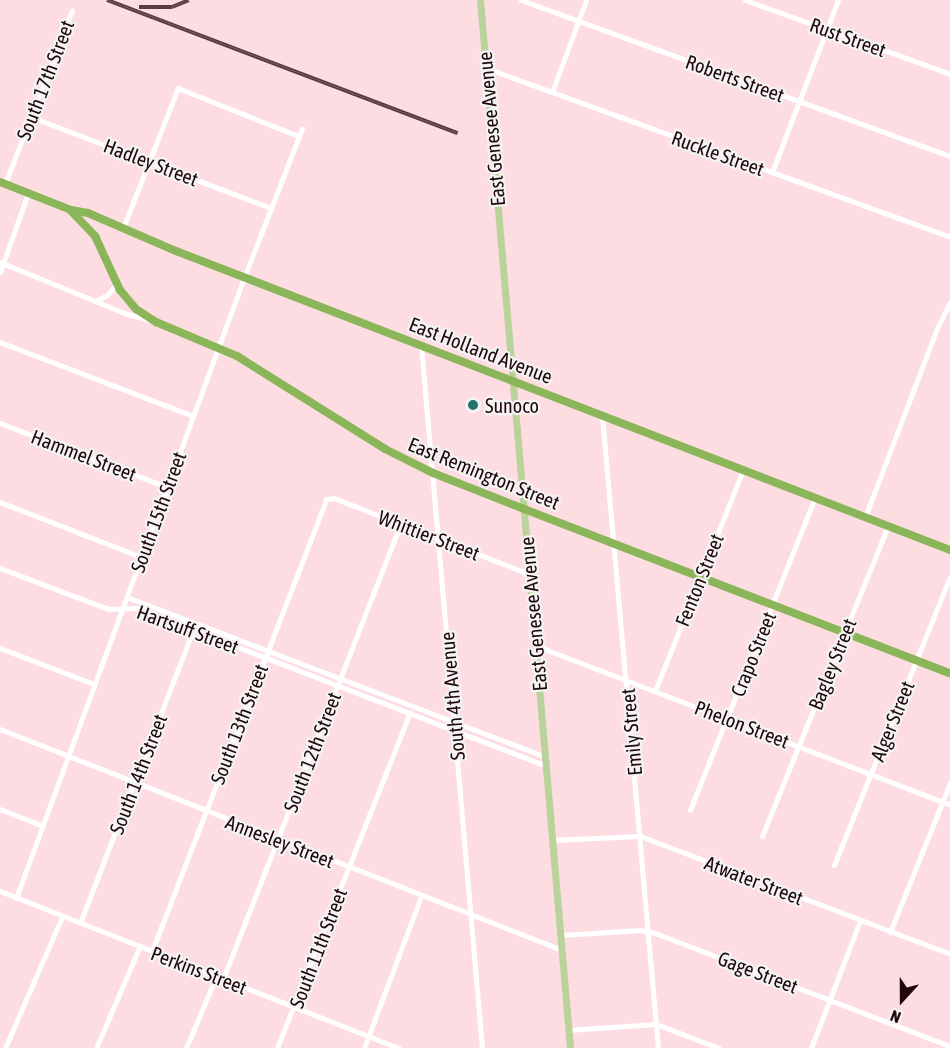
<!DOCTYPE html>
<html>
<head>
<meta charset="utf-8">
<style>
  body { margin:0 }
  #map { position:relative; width:950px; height:1048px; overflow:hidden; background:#fddde1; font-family:"Asap Condensed",sans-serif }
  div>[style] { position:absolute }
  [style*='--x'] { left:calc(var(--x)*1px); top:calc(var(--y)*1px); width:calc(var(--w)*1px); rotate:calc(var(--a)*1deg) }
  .minor>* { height:5px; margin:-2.5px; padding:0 2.5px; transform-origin:2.5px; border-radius:2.5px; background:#fff }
  .major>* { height:7px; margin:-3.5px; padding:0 3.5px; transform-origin:3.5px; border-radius:3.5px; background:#b9d39b }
  .highway>* { height:8px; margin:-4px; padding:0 4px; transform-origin:4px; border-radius:4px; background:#8bb559 }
  .rail>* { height:4px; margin-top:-2px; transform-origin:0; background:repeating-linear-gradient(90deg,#f3f4f3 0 4.5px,#573c41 0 9px); box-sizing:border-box; border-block:2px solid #573c41 }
  .dots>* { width:16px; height:16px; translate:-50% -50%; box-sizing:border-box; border:3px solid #f3f4f3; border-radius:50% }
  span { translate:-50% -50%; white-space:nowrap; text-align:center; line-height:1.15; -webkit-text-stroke:4.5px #f3f4f3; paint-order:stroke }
  .street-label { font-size:20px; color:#20070c }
  .poi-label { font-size:20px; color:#20070c }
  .left { translate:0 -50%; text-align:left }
  .north { position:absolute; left:872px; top:970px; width:60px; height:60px; -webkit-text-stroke:4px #f3f4f3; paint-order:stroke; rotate:201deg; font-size:16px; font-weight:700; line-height:24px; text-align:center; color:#20070c }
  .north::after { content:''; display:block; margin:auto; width:21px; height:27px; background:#20070c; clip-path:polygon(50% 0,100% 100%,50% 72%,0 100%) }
</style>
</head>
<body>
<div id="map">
  <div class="minor">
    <i style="--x:521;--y:0;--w:456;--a:20"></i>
    <i style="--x:745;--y:0;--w:218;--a:19.8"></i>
    <i style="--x:486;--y:68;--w:494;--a:20"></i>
    <i style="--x:552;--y:92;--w:98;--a:-69.7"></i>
    <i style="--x:31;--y:117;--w:257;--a:20.8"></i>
    <i style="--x:772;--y:172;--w:184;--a:-69"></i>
    <i style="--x:5;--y:184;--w:186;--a:-68.9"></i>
    <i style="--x:123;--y:228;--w:150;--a:-68.6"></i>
    <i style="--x:178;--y:88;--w:129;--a:21.8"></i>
    <i style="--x:0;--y:262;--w:137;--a:22.3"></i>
    <i style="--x:127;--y:314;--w:23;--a:15"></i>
    <i style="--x:0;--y:272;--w:84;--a:-70.5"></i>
    <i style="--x:97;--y:300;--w:11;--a:-27"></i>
    <i style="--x:107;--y:295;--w:16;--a:-50"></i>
    <i style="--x:0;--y:342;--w:207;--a:21"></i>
    <i style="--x:421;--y:345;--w:706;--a:85.04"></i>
    <i style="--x:602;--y:416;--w:634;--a:84.94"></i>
    <i style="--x:0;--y:423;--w:179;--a:21"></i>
    <i style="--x:0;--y:502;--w:151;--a:21.3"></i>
    <i style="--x:865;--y:517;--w:204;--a:-69.1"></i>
    <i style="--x:938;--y:326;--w:27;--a:-63"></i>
    <i style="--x:0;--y:568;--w:116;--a:20.8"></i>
    <i style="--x:108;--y:609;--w:29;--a:-2"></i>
    <i style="--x:137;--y:608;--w:438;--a:21.1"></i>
    <i style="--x:127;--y:597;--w:448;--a:20.9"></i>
    <i style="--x:535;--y:643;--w:14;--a:30"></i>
    <i style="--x:547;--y:650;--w:432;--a:21"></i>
    <i style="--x:0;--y:648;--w:101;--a:21"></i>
    <i style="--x:655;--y:691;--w:238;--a:-68.3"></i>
    <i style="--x:0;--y:729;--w:604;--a:21.47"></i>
    <i style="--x:0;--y:809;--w:46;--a:21.6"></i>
    <i style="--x:690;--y:810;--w:336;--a:-68.2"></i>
    <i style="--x:762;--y:836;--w:335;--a:-67.9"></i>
    <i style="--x:552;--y:840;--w:88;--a:-2.6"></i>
    <i style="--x:640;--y:836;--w:332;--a:20.8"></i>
    <i style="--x:834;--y:865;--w:310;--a:-68.1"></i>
    <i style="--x:0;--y:891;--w:429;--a:21.5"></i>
    <i style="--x:16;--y:898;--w:655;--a:-69.82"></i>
    <i style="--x:242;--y:283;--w:166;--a:-68.8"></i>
    <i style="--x:80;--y:923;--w:316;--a:-68.9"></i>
    <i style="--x:890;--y:932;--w:161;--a:-68.1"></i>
    <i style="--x:560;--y:935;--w:81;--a:-3.5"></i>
    <i style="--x:641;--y:930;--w:14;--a:12"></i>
    <i style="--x:655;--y:933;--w:316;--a:21"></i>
    <i style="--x:152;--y:951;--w:484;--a:-68.9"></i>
    <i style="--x:326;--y:499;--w:8;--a:-7"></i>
    <i style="--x:334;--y:498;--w:209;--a:21.3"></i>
    <i style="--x:223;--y:979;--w:488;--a:-68.7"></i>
    <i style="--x:568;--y:1030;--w:88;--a:-3.9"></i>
    <i style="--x:656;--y:1024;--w:67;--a:20.9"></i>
    <i style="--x:5;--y:1048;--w:143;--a:-66.5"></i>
    <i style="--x:96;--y:1048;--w:111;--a:-66.7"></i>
    <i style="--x:186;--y:1048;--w:77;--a:-67.1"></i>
    <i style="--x:277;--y:1048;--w:361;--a:-68.4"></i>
    <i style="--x:364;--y:1048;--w:162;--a:-69.4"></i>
    <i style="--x:811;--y:1048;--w:136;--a:-68.9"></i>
  </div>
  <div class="major">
    <i style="--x:480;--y:0;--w:1052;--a:85.09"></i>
  </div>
  <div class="highway">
    <i style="--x:0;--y:182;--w:76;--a:21.5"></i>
    <i style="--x:71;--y:210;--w:17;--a:10"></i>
    <i style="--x:88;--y:213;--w:96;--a:23.4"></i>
    <i style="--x:176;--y:251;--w:830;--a:21.12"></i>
    <i style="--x:71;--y:211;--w:35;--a:46"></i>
    <i style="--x:95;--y:236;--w:60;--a:65.2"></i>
    <i style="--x:120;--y:290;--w:25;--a:50"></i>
    <i style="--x:136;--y:309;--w:24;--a:33"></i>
    <i style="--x:156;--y:322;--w:88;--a:22.8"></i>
    <i style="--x:237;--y:356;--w:175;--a:32.1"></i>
    <i style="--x:385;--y:449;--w:54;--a:26.6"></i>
    <i style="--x:433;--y:473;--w:98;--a:21.6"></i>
    <i style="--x:524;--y:509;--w:456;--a:21.1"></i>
  </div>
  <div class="rail">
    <i style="--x:107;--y:0;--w:375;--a:20.8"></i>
    <i style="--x:139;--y:7;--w:33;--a:0"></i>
    <i style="--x:172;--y:7;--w:18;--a:-22"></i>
  </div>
  <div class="dots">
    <i style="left:473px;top:405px;background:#28726d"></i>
  </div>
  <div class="street-label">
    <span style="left:848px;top:37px;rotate:20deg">Rust Street</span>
    <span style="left:735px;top:78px;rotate:20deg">Roberts Street</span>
    <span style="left:45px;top:80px;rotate:-69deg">South 17th Street</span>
    <span style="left:491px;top:129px;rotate:-95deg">East Genesee Avenue</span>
    <span style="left:718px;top:153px;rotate:20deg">Ruckle Street</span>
    <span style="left:151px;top:162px;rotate:21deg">Hadley Street</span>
    <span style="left:481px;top:350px;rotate:21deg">East Holland Avenue</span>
    <span style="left:84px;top:455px;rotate:21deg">Hammel Street</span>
    <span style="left:484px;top:473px;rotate:22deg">East Remington Street</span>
    <span style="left:158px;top:512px;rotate:-70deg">South 15th Street</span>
    <span style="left:429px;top:535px;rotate:21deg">Whittier Street</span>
    <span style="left:699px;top:580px;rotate:-68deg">Fenton Street</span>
    <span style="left:533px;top:614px;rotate:-95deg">East Genesee Avenue</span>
    <span style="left:188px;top:629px;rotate:20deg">Hartsuff Street</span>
    <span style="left:753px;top:654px;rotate:-68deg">Crapo Street</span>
    <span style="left:832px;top:664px;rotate:-68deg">Bagley Street</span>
    <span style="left:452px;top:696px;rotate:-95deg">South 4th Avenue</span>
    <span style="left:892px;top:721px;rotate:-68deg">Alger Street</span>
    <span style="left:239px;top:724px;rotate:-69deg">South 13th Street</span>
    <span style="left:742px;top:724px;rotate:21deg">Phelon Street</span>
    <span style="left:631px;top:732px;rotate:-95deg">Emily Street</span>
    <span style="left:312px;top:752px;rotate:-69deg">South 12th Street</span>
    <span style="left:138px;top:774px;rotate:-69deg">South 14th Street</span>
    <span style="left:280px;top:841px;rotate:21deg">Annesley Street</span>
    <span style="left:754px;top:880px;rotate:21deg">Atwater Street</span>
    <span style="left:318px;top:948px;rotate:-69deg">South 11th Street</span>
    <span style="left:199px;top:970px;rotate:21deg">Perkins Street</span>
    <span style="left:758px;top:972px;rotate:21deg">Gage Street</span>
  </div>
  <div class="poi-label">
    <span class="left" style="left:485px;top:405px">Sunoco</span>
  </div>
  <div class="north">N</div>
</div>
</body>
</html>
